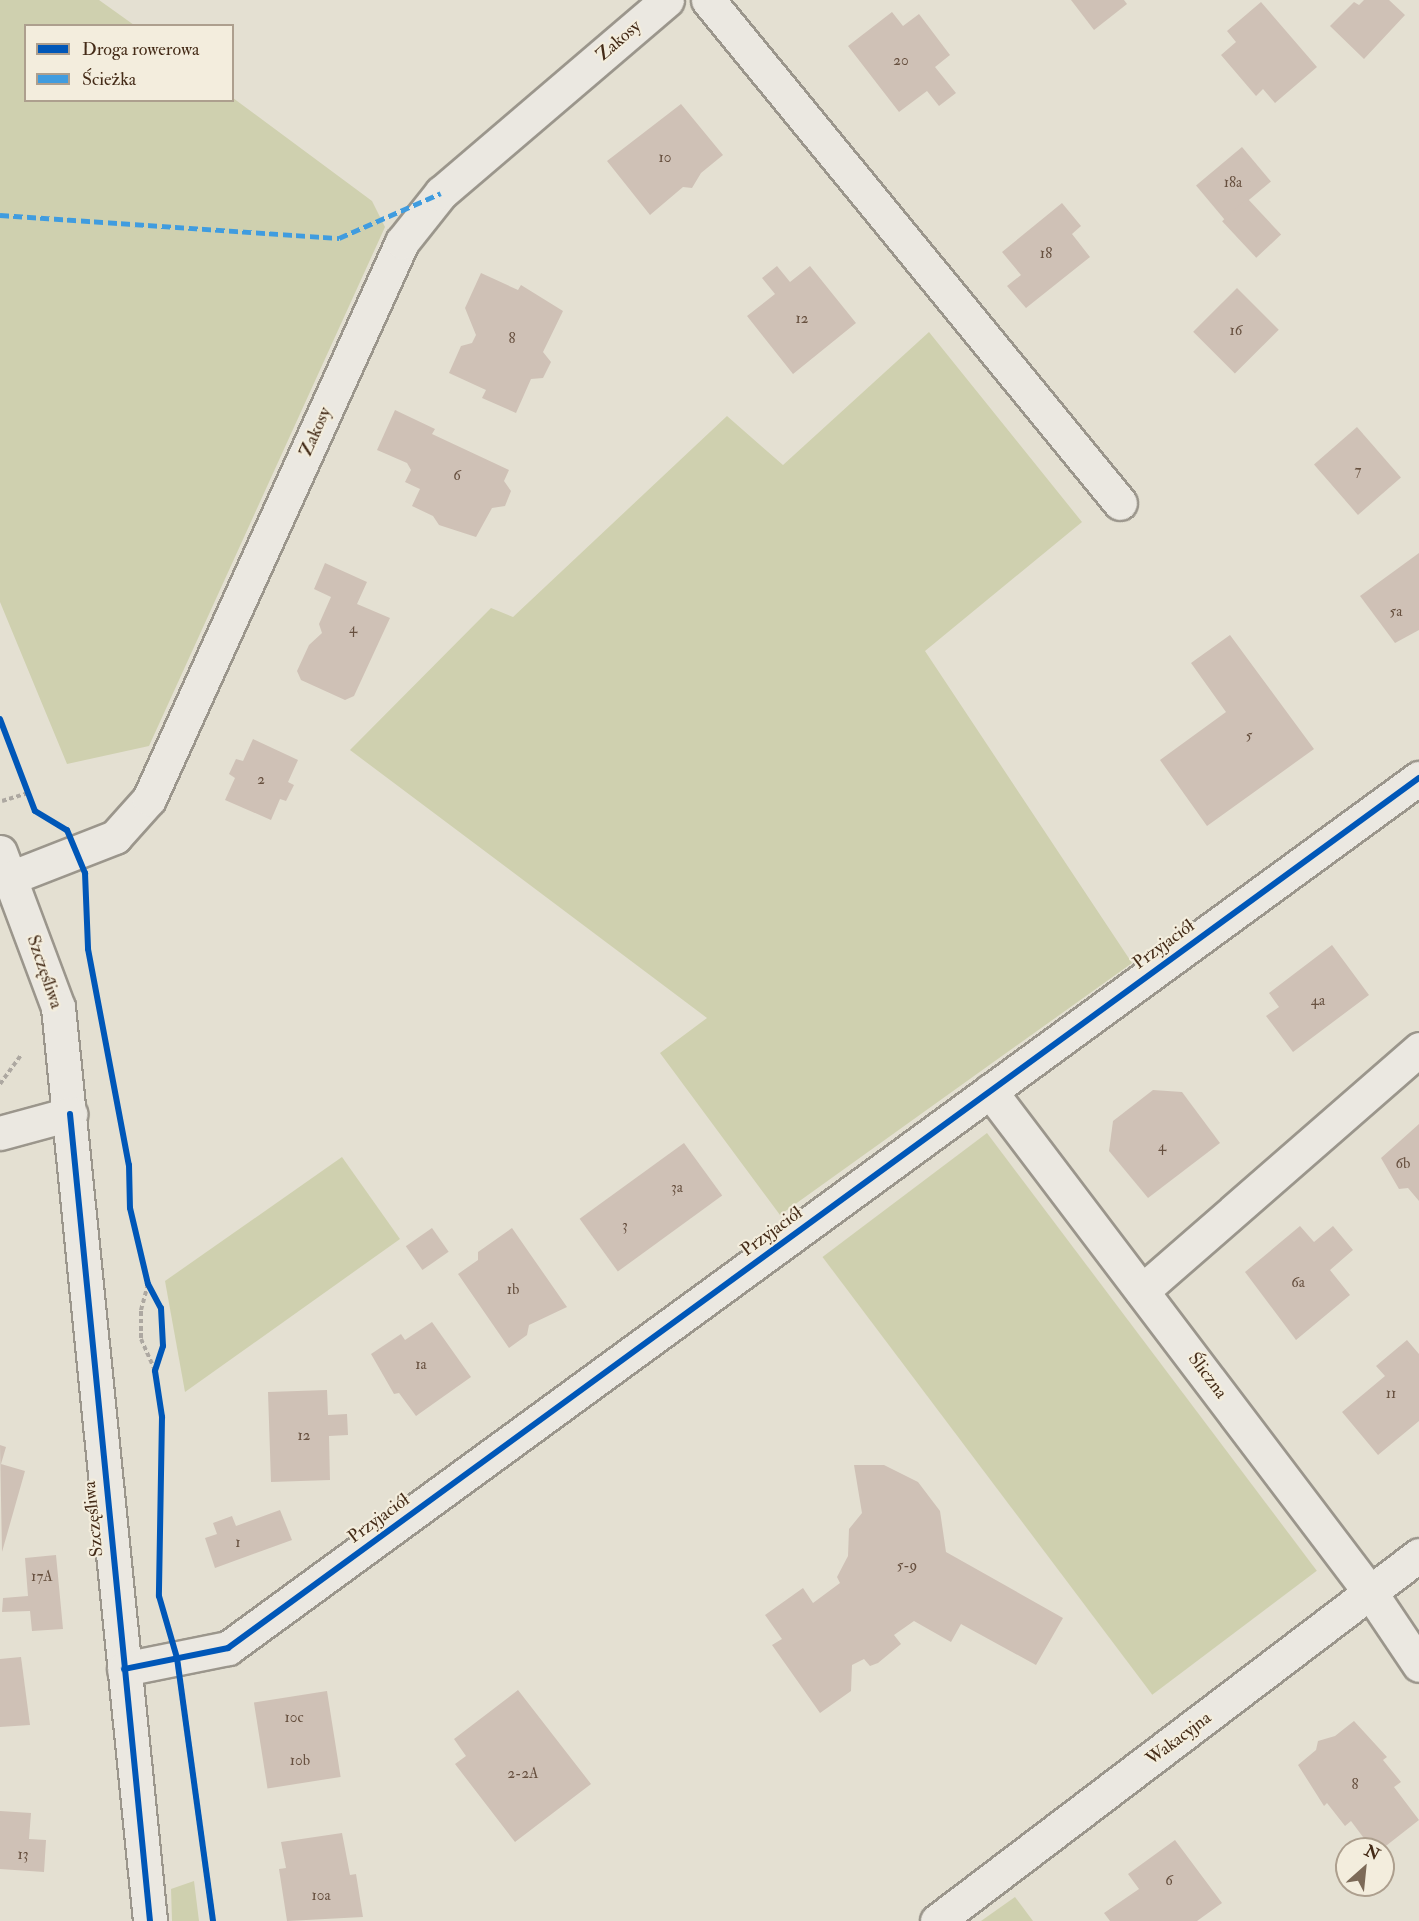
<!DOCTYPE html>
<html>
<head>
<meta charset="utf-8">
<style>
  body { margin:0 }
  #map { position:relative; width:1419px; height:1921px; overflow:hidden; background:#e4e0d2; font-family:"IM FELL Double Pica",serif }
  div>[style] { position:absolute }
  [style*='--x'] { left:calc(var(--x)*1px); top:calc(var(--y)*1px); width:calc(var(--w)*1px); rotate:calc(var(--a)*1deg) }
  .green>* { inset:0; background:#cfd0af; transform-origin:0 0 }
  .building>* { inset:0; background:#cfc1b6; transform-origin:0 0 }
  .path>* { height:4px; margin-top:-2px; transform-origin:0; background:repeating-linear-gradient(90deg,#ada8a1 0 4.5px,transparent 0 7.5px) }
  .roads { filter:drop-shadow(2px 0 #9b968c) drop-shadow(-2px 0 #9b968c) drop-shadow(0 2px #9b968c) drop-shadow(0 -2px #9b968c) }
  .minor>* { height:33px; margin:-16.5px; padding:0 16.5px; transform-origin:16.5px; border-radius:16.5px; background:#ebe8e1 }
  .quiet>* { height:4.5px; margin-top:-2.25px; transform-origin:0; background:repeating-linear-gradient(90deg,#409cdf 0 9px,transparent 0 13.5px) }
  .cycleway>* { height:6px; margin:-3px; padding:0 3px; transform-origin:3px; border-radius:3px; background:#0057b8 }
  span { translate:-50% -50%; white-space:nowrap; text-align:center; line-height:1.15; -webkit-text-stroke:4.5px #f3eddd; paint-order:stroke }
  .number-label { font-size:15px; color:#67503f }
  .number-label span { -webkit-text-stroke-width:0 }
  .street-label { font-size:18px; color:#442b17 }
  .legend { position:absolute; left:24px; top:24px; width:210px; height:78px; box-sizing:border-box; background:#f3eddd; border:2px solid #ad9f8e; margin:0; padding:8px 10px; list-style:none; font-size:18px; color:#442b17 }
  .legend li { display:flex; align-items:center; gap:12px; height:30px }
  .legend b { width:30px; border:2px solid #ad9f8e }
  .north { position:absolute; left:1335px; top:1837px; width:60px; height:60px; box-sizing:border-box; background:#f3eddd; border:2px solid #ad9f8e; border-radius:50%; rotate:27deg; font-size:16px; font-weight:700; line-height:24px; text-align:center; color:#442b17 }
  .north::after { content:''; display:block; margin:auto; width:21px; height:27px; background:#7c6a58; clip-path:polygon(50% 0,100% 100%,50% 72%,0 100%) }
</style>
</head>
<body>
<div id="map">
  <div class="green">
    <i style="clip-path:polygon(0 0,99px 0,134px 25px,26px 26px,26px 100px,233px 98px,372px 201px,385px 227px,149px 746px,67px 764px,0 602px)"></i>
    <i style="clip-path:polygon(929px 332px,1082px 522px,925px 651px,1132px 963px,780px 1215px,660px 1053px,707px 1018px,350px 750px,491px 608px,513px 617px,727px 416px,783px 465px)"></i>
    <i style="left:987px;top:1133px;width:548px;height:206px;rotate:53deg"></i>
    <i style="clip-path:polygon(342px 1157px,400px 1239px,185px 1392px,165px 1281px)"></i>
    <i style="clip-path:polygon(194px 1881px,199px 1921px,172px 1921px,171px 1889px)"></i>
    <i style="clip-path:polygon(1015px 1897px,1033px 1921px,981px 1921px)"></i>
  </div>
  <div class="building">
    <i style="clip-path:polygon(1071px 0,1124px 0,1127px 4px,1094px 30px)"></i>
    <i style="clip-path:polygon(1364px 0,1389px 0,1405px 15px,1364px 59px,1330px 26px,1354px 2px,1359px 5px)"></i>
    <i style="clip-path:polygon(1261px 2px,1317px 67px,1275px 103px,1263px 89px,1256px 96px,1221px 55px,1236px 42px,1227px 31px)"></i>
    <i style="clip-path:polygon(892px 12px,903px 26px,919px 14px,950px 55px,935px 67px,956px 93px,939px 106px,927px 91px,899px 112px,848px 46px)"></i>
    <i style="clip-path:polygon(681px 104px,723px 155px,701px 173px,692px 188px,683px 187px,650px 215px,607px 161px)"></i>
    <i style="left:1242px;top:147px;width:45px;height:60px;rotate:50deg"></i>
    <i style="left:1247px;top:198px;width:50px;height:34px;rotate:47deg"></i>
    <i style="clip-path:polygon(1062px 203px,1081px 226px,1072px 234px,1090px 257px,1026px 308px,1007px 286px,1021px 275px,1002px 252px)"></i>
    <i style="clip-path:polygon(777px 266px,790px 282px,810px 266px,856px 323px,793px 374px,747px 316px,775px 294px,762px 278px)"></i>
    <i style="clip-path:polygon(481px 273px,518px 290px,521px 285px,563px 311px,543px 352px,551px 362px,543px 378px,531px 379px,516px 413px,482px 398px,486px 390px,449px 373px,461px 346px,472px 343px,476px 335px,465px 308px)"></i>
    <i style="left:1237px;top:288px;width:59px;height:62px;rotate:45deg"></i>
    <i style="clip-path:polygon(395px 410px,435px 429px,432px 434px,509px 470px,504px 481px,511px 491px,505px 506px,492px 508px,476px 537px,439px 525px,433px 516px,412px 506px,420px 489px,405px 482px,411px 470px,407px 463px,377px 450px)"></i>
    <i style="left:1357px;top:427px;width:67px;height:57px;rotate:49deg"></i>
    <i style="clip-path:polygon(1419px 553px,1419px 630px,1395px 643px,1360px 596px)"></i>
    <i style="clip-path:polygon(325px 563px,367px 582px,357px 604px,390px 618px,354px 696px,345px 700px,301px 680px,297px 671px,309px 645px,322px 633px,319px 624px,331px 597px,314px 589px)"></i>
    <i style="clip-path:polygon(1230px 635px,1314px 749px,1207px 826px,1160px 760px,1226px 712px,1191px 663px)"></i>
    <i style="clip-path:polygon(253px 739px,298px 760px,288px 782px,294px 785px,286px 801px,280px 799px,271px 820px,225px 800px,235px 778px,229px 774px,236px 759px,243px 761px)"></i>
    <i style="clip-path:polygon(1332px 945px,1369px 995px,1293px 1052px,1266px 1016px,1279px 1007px,1269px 993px)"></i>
    <i style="clip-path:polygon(1153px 1090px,1182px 1092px,1220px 1143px,1148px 1198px,1109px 1151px,1113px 1121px)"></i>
    <i style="clip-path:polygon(1419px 1124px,1419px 1201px,1408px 1188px,1399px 1189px,1381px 1158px)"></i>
    <i style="left:684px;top:1143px;width:65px;height:129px;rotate:54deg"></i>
    <i style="clip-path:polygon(1300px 1226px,1314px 1242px,1333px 1226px,1353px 1250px,1330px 1270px,1350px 1295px,1296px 1340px,1245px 1272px)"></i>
    <i style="left:432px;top:1228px;width:29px;height:32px;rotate:55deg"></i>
    <i style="clip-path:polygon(512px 1228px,567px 1307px,529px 1325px,527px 1335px,509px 1348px,458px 1274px,478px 1260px,478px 1252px)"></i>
    <i style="clip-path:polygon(432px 1322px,471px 1377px,416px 1416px,399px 1393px,394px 1394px,371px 1354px,401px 1334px,405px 1340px)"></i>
    <i style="clip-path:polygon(1407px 1340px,1419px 1354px,1419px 1421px,1378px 1455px,1342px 1412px,1385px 1376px,1376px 1366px)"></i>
    <i style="clip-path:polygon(327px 1390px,328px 1415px,347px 1414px,348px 1435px,329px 1436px,330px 1480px,271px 1482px,268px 1392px)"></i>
    <i style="clip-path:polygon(0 1445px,6px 1447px,1px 1464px,25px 1471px,2px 1552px)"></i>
    <i style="clip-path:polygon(854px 1465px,884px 1465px,918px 1482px,940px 1511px,946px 1552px,1063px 1618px,1036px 1665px,961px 1624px,951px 1642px,914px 1621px,894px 1635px,901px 1644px,878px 1663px,870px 1666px,864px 1659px,852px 1665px,851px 1691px,820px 1713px,772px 1645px,782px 1639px,765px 1615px,803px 1588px,813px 1603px,840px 1583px,837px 1577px,848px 1556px,849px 1529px,862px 1513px)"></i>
    <i style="clip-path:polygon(280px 1510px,292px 1540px,215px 1568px,205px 1538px,217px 1534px,213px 1523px,232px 1516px,236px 1526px)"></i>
    <i style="clip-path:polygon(56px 1555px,63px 1629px,32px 1631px,30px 1611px,2px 1612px,3px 1598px,28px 1596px,25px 1558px)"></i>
    <i style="clip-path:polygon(21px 1657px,30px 1725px,0 1727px,0 1659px)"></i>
    <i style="clip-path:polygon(518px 1690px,591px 1784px,515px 1842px,455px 1764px,466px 1756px,454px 1739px)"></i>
    <i style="left:327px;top:1691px;width:87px;height:74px;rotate:81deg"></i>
    <i style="clip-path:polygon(1354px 1721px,1387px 1757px,1383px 1760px,1401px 1782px,1394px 1787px,1419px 1820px,1382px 1849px,1372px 1849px,1351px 1821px,1345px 1826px,1327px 1803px,1324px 1806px,1298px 1765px,1316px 1750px,1318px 1741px,1335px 1736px)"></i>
    <i style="clip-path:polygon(0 1811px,31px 1813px,29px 1839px,46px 1840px,44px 1872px,0 1869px)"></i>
    <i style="clip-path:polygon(342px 1833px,350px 1875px,356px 1874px,363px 1917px,287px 1921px,279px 1869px,286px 1868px,281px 1842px)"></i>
    <i style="clip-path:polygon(1175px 1840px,1222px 1903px,1197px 1921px,1110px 1921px,1104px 1913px,1139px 1889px,1128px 1874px)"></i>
  </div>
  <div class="path">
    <i style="--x:2;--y:801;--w:27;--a:-17"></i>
    <i style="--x:0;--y:1084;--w:36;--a:-54"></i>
    <i style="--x:148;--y:1284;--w:28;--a:105"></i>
    <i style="--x:141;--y:1311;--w:28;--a:90"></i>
    <i style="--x:141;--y:1339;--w:35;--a:66"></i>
  </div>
  <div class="roads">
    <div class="minor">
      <i style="--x:708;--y:0;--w:650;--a:50.68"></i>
      <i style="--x:0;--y:852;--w:165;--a:69.5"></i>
      <i style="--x:58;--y:1007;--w:919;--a:84.25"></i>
      <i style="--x:10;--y:878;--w:113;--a:-21.3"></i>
      <i style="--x:115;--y:837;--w:51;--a:-48.2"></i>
      <i style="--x:149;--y:799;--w:612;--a:-65.57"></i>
      <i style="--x:402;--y:242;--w:63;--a:-51.5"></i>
      <i style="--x:441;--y:193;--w:297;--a:-40.5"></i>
      <i style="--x:990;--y:1091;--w:632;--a:52.84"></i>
      <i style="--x:1372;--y:1595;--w:84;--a:56.1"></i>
      <i style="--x:0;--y:1133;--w:73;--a:-15.2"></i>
      <i style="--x:1142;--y:1291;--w:368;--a:-41.1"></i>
      <i style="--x:124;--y:1669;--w:106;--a:-11.4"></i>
      <i style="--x:228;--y:1648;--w:1475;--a:-36.15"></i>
      <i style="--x:937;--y:1921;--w:605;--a:-37.21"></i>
    </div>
  </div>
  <div class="quiet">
    <i style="--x:0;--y:215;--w:340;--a:3.9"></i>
    <i style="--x:339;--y:238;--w:111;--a:-23.8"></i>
  </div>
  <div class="cycleway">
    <i style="--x:0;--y:719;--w:98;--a:69.2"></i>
    <i style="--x:35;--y:811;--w:37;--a:31"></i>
    <i style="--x:67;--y:830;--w:47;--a:67.3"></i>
    <i style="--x:85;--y:873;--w:76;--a:87.7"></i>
    <i style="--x:88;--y:949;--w:220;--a:79.3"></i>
    <i style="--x:129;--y:1165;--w:43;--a:88.7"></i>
    <i style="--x:130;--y:1208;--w:78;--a:76.7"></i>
    <i style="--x:148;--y:1284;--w:27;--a:62"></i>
    <i style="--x:161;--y:1308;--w:38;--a:87"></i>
    <i style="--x:163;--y:1346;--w:26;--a:108"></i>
    <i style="--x:155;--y:1371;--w:47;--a:81.3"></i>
    <i style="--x:162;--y:1417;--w:179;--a:91"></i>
    <i style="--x:159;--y:1596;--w:65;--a:73.8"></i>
    <i style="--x:177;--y:1658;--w:265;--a:82.2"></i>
    <i style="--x:70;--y:1114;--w:811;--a:84.34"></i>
    <i style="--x:124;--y:1669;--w:106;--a:-11.4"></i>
    <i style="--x:228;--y:1648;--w:1475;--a:-36.15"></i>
  </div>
  <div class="number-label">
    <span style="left:901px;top:61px">20</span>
    <span style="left:665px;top:158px">10</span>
    <span style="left:1233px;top:183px">18a</span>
    <span style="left:1046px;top:254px">18</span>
    <span style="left:802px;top:319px">12</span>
    <span style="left:1236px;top:331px">16</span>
    <span style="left:512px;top:339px">8</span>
    <span style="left:1358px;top:471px">7</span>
    <span style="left:457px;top:476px">6</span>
    <span style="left:1396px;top:612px">5a</span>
    <span style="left:353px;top:629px">4</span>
    <span style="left:1249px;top:736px">5</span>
    <span style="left:261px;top:780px">2</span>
    <span style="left:1318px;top:1001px">4a</span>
    <span style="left:1162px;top:1147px">4</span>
    <span style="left:1403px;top:1164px">6b</span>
    <span style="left:677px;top:1188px">3a</span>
    <span style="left:625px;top:1226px">3</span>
    <span style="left:1298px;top:1283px">6a</span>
    <span style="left:513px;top:1290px">1b</span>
    <span style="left:421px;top:1365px">1a</span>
    <span style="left:1391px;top:1394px">11</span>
    <span style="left:304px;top:1436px">12</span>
    <span style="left:238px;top:1543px">1</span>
    <span style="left:907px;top:1566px">5-9</span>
    <span style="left:42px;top:1577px">17A</span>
    <span style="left:294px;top:1718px">10c</span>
    <span style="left:300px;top:1761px">10b</span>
    <span style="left:523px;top:1774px">2-2A</span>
    <span style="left:1355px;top:1785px">8</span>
    <span style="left:23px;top:1855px">13</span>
    <span style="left:1169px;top:1881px">6</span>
    <span style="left:321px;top:1896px">10a</span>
  </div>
  <div class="street-label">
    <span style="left:619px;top:41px;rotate:-41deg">Zakosy</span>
    <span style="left:316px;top:432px;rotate:-66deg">Zakosy</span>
    <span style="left:1164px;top:945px;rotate:-36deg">Przyjaciół</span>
    <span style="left:44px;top:972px;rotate:71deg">Szczęśliwa</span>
    <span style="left:772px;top:1232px;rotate:-36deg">Przyjaciół</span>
    <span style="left:1207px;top:1376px;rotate:53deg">Śliczna</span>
    <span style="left:94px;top:1519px;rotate:-96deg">Szczęśliwa</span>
    <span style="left:379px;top:1519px;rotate:-36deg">Przyjaciół</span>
    <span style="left:1179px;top:1739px;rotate:-37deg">Wakacyjna</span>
  </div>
  <ul class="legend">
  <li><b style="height:8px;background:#0057b8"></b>Droga rowerowa</li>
  <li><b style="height:8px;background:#409cdf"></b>Ścieżka</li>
  </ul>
  <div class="north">N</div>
</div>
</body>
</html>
